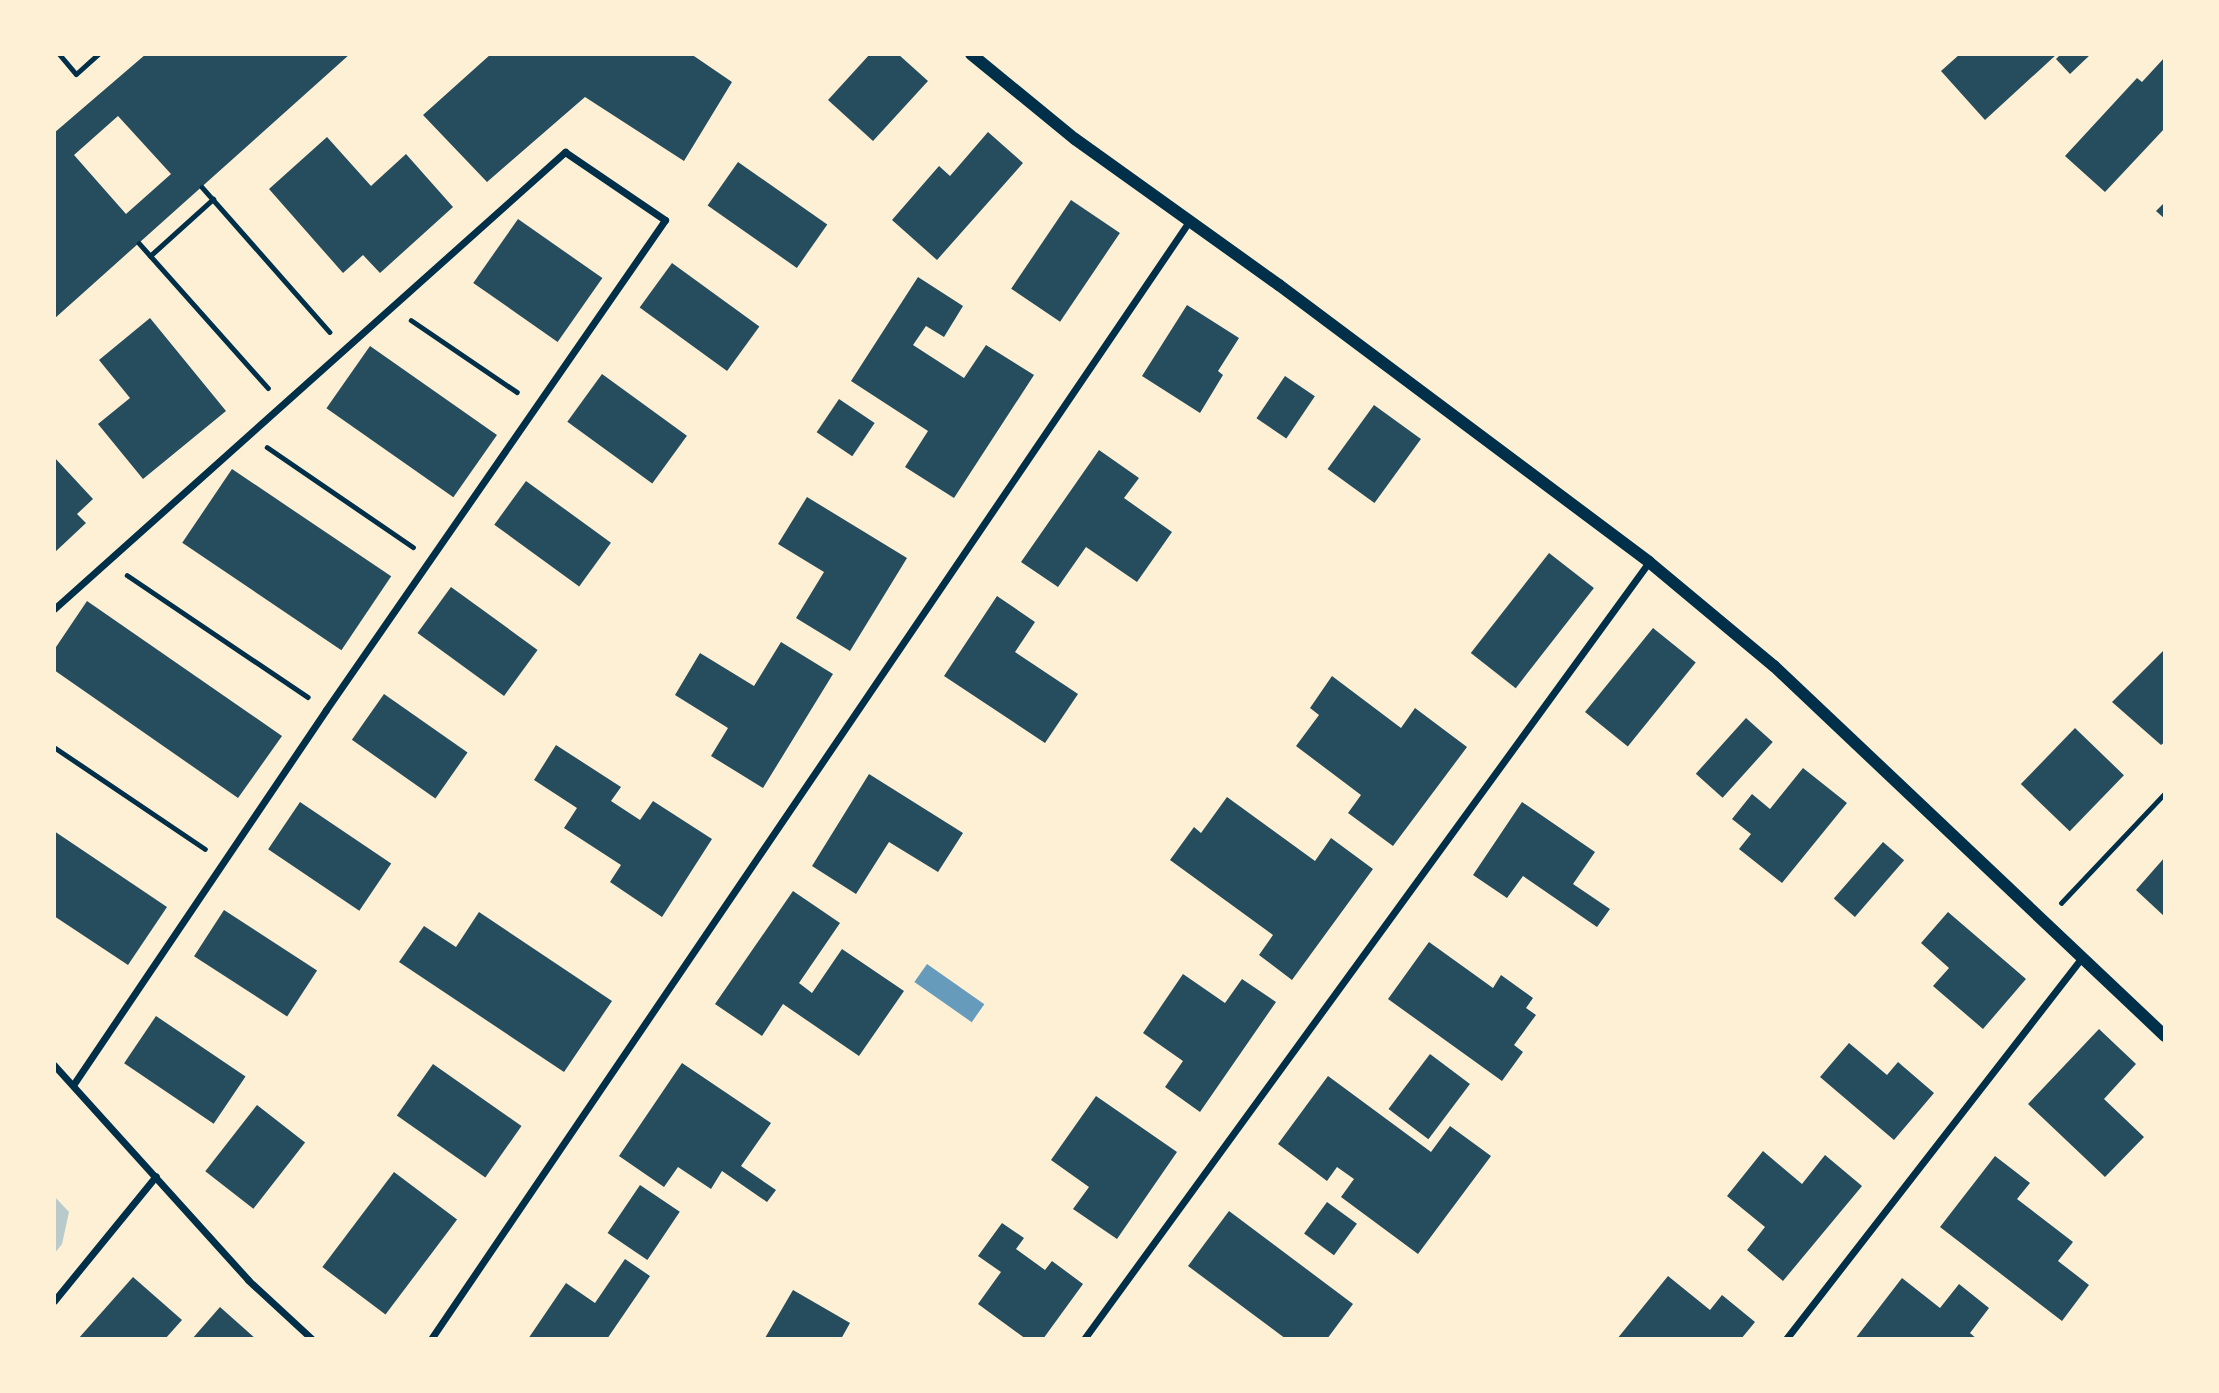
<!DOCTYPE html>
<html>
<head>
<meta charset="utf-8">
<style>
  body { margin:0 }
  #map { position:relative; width:2219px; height:1393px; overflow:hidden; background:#fdf0d5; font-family:"DejaVu Sans",sans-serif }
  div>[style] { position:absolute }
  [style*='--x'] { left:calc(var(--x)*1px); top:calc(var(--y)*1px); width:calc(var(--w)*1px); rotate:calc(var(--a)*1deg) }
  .green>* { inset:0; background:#b9caca }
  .water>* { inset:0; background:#669bbc; transform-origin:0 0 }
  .building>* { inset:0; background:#264d5e; transform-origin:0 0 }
  .path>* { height:4.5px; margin:-2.25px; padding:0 2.25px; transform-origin:2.25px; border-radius:2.25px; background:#003049 }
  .service>* { height:5px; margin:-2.5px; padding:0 2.5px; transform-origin:2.5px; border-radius:2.5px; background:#003049 }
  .minor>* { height:7px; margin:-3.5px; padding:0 3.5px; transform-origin:3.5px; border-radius:3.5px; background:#003049 }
  .tertiary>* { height:12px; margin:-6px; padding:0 6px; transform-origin:6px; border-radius:6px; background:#003049 }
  span { translate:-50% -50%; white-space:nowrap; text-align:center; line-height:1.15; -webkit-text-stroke:7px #fdf0d5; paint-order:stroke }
  .frame { position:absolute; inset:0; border:56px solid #fdf0d5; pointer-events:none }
</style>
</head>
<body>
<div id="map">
  <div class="green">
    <i style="clip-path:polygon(54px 1196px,69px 1212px,62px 1244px,54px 1254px)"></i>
  </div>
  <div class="water">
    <i style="left:927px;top:964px;width:70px;height:22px;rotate:35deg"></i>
  </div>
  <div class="building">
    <i style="clip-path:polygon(evenodd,146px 54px,350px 54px,54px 319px,54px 133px,146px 54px,118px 116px,171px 174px,126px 214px,74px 155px,118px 116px)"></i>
    <i style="clip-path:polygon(491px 54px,691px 54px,732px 82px,684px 161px,585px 97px,487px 182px,423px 115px)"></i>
    <i style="clip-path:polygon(870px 54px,898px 54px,928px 81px,873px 141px,828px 100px)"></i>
    <i style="clip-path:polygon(1960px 54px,2057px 54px,1985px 120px,1941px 71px)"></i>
    <i style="clip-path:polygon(2061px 54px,2091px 54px,2070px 74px,2056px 59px)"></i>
    <i style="clip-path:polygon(2165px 57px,2165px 128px,2105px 192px,2065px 156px,2137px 78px,2142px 82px)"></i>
    <i style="clip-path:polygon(988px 132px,1023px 163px,937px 260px,892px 220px,939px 166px,950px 176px)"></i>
    <i style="clip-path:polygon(327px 137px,371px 186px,406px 154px,453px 207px,380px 273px,363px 255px,343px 273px,269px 189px)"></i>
    <i style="left:738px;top:162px;width:109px;height:53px;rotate:35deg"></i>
    <i style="left:1071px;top:200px;width:59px;height:107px;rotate:34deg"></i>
    <i style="clip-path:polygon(2165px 202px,2165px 219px,2156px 211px)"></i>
    <i style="left:518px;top:219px;width:103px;height:78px;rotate:35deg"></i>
    <i style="left:672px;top:263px;width:108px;height:55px;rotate:36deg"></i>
    <i style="clip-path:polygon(918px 277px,963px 306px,944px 337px,926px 326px,913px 345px,964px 378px,986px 345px,1034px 375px,954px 498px,905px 467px,928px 431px,851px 381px)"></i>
    <i style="clip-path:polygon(1187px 305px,1239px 338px,1218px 371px,1223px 375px,1200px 413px,1142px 376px)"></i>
    <i style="clip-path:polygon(150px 318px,226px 411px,143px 479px,98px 424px,130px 398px,99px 360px)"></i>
    <i style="left:370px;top:346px;width:155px;height:76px;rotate:35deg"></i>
    <i style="left:602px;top:374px;width:105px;height:59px;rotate:36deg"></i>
    <i style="left:1285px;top:376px;width:36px;height:51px;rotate:34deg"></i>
    <i style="left:839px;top:399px;width:43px;height:40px;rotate:34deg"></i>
    <i style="left:1374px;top:405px;width:58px;height:79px;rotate:36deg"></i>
    <i style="clip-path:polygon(1099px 450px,1139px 478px,1124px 498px,1172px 532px,1137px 582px,1086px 547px,1058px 587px,1021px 562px)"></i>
    <i style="clip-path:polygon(54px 457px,93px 499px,77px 514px,86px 523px,54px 553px)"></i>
    <i style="left:232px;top:469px;width:192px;height:89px;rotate:34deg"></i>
    <i style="left:526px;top:481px;width:105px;height:54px;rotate:36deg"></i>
    <i style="clip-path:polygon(807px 497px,907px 558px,850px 651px,796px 618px,824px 572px,778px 544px)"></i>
    <i style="left:1549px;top:553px;width:57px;height:127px;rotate:38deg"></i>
    <i style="left:451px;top:587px;width:107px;height:57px;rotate:36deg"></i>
    <i style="clip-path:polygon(997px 596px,1035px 622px,1015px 652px,1078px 694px,1045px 743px,944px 676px)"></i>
    <i style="clip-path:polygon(87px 601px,282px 736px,238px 798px,54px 670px,54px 650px)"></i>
    <i style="left:1653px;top:628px;width:55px;height:108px;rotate:39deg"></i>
    <i style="clip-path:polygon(781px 642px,833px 674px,763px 788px,711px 756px,728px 728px,675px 695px,700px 653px,754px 686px)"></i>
    <i style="clip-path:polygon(2165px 649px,2165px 742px,2161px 745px,2112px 702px)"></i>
    <i style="clip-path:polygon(1332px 676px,1401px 728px,1415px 708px,1467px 747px,1393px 846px,1348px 813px,1361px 795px,1296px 746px,1319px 715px,1310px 708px)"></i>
    <i style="left:384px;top:694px;width:102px;height:56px;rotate:35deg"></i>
    <i style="left:1746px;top:718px;width:36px;height:75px;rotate:42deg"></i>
    <i style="left:2075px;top:728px;width:68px;height:78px;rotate:44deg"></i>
    <i style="clip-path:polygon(556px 745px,621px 787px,611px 801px,640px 820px,653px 801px,712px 839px,662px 917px,610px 882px,621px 865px,564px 828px,577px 808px,534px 780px)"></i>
    <i style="clip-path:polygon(1803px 768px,1847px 803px,1782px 883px,1739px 849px,1751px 834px,1732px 819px,1752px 794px,1770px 809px)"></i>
    <i style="clip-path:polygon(869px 774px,963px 833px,938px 872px,889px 842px,856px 894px,812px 866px)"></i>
    <i style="clip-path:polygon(1227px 797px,1315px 861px,1331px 838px,1373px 869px,1292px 980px,1259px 955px,1273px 935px,1170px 860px,1194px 827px,1201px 833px)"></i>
    <i style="left:300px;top:802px;width:110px;height:57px;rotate:34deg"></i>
    <i style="clip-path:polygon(1522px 802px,1595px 852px,1573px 884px,1610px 909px,1597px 927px,1523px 876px,1507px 898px,1473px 875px)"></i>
    <i style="clip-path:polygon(54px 831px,167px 907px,128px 965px,54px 916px)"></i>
    <i style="left:1883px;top:842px;width:28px;height:75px;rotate:41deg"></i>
    <i style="clip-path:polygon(2165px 857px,2165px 917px,2136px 890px)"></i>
    <i style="clip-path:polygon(793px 891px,840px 923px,799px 983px,812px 993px,842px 949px,904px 991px,859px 1056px,783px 1004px,762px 1036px,715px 1004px)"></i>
    <i style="left:224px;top:910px;width:111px;height:55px;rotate:33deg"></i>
    <i style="clip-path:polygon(479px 912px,612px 1001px,564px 1072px,399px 962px,424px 926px,456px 947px)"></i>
    <i style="clip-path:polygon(1948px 912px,2026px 979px,1983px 1029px,1933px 986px,1949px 968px,1921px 943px)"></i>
    <i style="clip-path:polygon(1429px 942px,1493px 988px,1501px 975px,1533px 998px,1526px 1008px,1536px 1015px,1514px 1045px,1523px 1052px,1502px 1081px,1388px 999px)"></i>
    <i style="clip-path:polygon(1183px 974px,1225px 1003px,1242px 979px,1276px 1002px,1200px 1112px,1165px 1087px,1183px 1061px,1143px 1033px)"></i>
    <i style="left:156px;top:1016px;width:108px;height:57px;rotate:34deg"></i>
    <i style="clip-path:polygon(2099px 1029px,2136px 1064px,2104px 1099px,2144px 1137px,2105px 1177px,2028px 1104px)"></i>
    <i style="clip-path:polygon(1849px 1043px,1887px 1075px,1898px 1062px,1934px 1093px,1894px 1140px,1820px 1077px)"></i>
    <i style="left:1430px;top:1054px;width:50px;height:69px;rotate:37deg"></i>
    <i style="clip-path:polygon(682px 1063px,771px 1123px,741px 1166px,776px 1190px,767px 1202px,722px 1171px,711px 1189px,678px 1167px,664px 1187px,619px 1156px)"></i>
    <i style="left:433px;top:1064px;width:108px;height:63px;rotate:35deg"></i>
    <i style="clip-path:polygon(1328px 1076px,1431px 1152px,1450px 1126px,1491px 1156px,1418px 1254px,1341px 1197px,1354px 1179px,1337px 1167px,1327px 1181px,1278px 1144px)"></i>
    <i style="clip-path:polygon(1096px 1096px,1177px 1152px,1117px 1239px,1073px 1209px,1089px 1187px,1051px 1160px)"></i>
    <i style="left:257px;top:1105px;width:61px;height:84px;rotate:38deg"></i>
    <i style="clip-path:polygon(1763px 1151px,1802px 1184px,1825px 1155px,1862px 1186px,1783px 1281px,1747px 1250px,1765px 1227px,1727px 1196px)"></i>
    <i style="clip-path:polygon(1995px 1156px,2030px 1183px,2017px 1199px,2073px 1242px,2058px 1261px,2089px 1285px,2062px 1321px,1940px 1227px)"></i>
    <i style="left:394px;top:1172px;width:79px;height:119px;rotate:37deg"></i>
    <i style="left:640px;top:1185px;width:48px;height:58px;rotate:34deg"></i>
    <i style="left:1327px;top:1202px;width:37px;height:39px;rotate:36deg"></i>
    <i style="clip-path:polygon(1229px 1211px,1353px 1304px,1327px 1339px,1286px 1339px,1188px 1266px)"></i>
    <i style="clip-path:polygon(1002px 1223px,1024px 1238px,1016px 1249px,1045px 1270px,1052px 1261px,1083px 1284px,1043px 1339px,1026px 1339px,978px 1304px,1001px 1272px,978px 1256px)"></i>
    <i style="clip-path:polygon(625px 1259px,650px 1276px,607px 1339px,528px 1339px,566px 1283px,595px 1303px)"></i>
    <i style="clip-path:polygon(1668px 1276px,1710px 1310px,1722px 1295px,1755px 1322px,1741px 1339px,1617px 1339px)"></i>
    <i style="clip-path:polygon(133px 1277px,182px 1320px,165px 1339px,78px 1339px)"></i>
    <i style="clip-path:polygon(1902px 1278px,1940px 1308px,1959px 1284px,1989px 1308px,1970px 1333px,1977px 1339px,1855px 1339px)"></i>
    <i style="clip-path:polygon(793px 1290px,850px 1323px,841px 1339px,765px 1338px)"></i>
    <i style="clip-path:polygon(220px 1307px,256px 1339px,192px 1339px)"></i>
  </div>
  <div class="path">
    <i style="--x:202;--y:187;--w:193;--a:48.6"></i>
    <i style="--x:139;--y:243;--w:194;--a:48.3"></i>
    <i style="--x:150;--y:256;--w:85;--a:-42.1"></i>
    <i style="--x:411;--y:320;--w:128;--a:34.2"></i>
    <i style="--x:267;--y:447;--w:177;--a:34.4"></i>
    <i style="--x:127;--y:575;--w:218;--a:34"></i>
    <i style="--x:54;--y:747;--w:182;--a:34"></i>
    <i style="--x:2061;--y:903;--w:151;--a:-46.6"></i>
  </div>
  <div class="service">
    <i style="--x:59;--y:54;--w:26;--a:50"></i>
    <i style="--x:76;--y:74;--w:30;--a:-42"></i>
  </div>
  <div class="minor">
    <i style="--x:54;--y:609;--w:686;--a:-41.81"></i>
    <i style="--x:565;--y:152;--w:121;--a:34.2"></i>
    <i style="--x:665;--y:220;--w:596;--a:124.68"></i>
    <i style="--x:326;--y:710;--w:452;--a:124"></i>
    <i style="--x:54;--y:1065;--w:290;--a:47.9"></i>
    <i style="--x:248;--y:1280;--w:87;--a:42.7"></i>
    <i style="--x:54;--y:1301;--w:161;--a:-50.8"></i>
    <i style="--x:431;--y:1339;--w:1352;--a:-55.85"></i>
    <i style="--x:1084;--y:1339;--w:961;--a:-53.98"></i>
    <i style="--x:1786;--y:1339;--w:482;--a:-52.2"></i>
  </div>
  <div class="tertiary">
    <i style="--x:971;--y:54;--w:134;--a:39.3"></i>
    <i style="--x:1075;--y:139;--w:251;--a:35.6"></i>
    <i style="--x:1279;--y:285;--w:462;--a:36.8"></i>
    <i style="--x:1649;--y:562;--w:163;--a:39.8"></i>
    <i style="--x:1774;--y:666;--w:538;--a:43.42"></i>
  </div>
  <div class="frame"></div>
</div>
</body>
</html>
